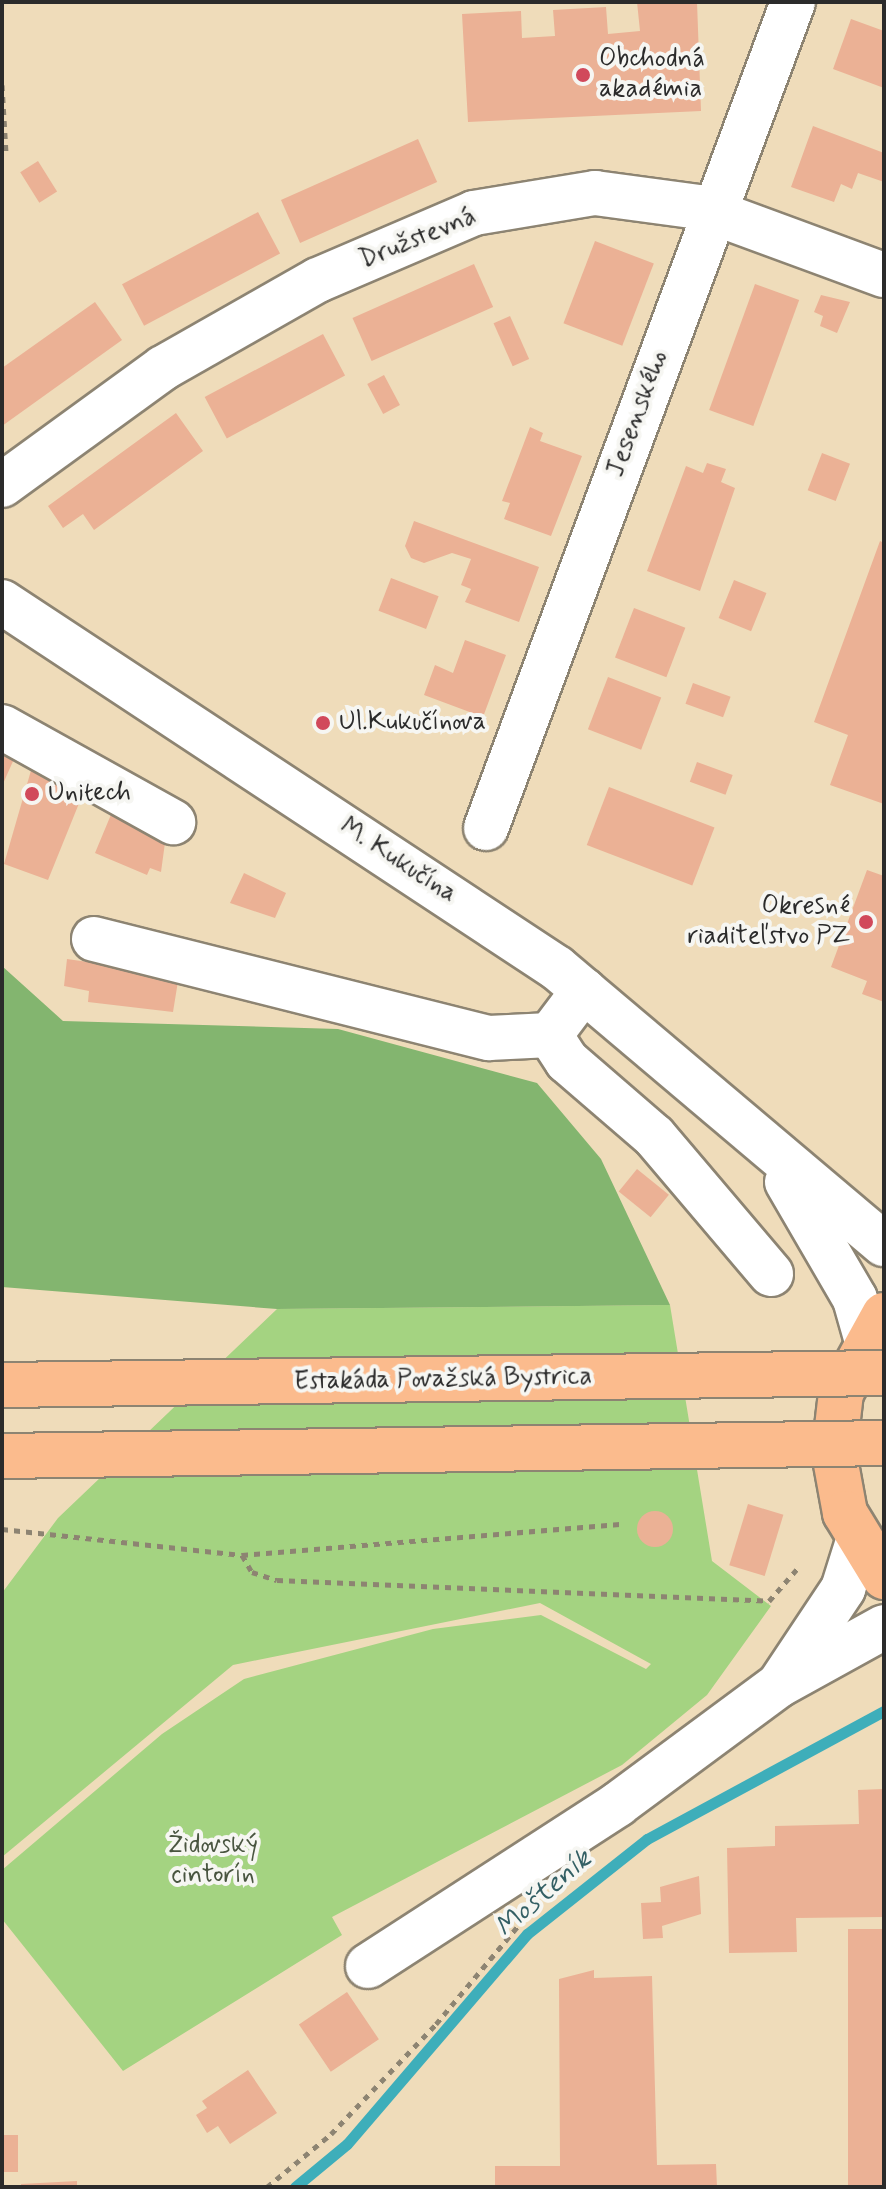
<!DOCTYPE html>
<html>
<head>
<meta charset="utf-8">
<style>
  body { margin:0 }
  #map { position:relative; width:886px; height:2189px; overflow:hidden; background:#efdcba; font-family:Mynerve,sans-serif }
  div>[style] { position:absolute }
  [style*='--x'] { left:calc(var(--x)*1px); top:calc(var(--y)*1px); width:calc(var(--w)*1px); rotate:calc(var(--a)*1deg) }
  .green>* { inset:0; background:#a4d381 }
  .forest>* { inset:0; background:#83b56f }
  .stream>* { height:11px; margin:-5.5px; padding:0 5.5px; transform-origin:5.5px; border-radius:5.5px; background:#3eaeba }
  .building>* { inset:0; background:#ebb195; transform-origin:0 0 }
  .round { border-radius:50% }
  .path>* { height:5px; margin-top:-2.5px; transform-origin:0; background:repeating-linear-gradient(90deg,#8d8472 0 6px,transparent 0 12px) }
  .roads { filter:drop-shadow(2px 0 #8d8472) drop-shadow(-2px 0 #8d8472) drop-shadow(0 2px #8d8472) drop-shadow(0 -2px #8d8472) }
  .minor>* { height:44px; margin:-22px; padding:0 22px; transform-origin:22px; border-radius:22px; background:#fff }
  .major>* { height:44px; margin:-22px; padding:0 22px; transform-origin:22px; border-radius:22px; background:#fbbb8d }
  .bridges { filter:drop-shadow(2px 0 #8d8472) drop-shadow(-2px 0 #8d8472) drop-shadow(0 2px #8d8472) drop-shadow(0 -2px #8d8472) }
  .highway-bridge>* { height:44px; margin:-22px; padding:0 22px; transform-origin:22px; border-radius:22px; background:#fbbb8d }
  .dots>* { width:22px; height:22px; translate:-50% -50%; box-sizing:border-box; border:4px solid #f6f6f2; border-radius:50% }
  span { translate:-50% -50%; white-space:nowrap; text-align:center; line-height:1.15; -webkit-text-stroke:8px #f6f6f2; paint-order:stroke }
  .poi-label { font-size:26px; color:#2b2b2b }
  .left { translate:0 -50%; text-align:left }
  .right { translate:-100% -50%; text-align:right }
  .street-label { font-size:26px; color:#2b2b2b }
  .park-label { font-size:26px; color:#495540 }
  .water-label { font-size:28px; color:#335f64; font-style:italic }
  .frame { position:absolute; inset:0; border:4px solid #2b2b2b; pointer-events:none }
</style>
</head>
<body>
<div id="map">
  <div class="green">
    <i style="clip-path:polygon(670px 1305px,712px 1561px,771px 1606px,707px 1695px,622px 1765px,332px 1917px,342px 1935px,123px 2071px,2px 1919px,2px 1870px,162px 1734px,244px 1679px,433px 1629px,541px 1615px,646px 1669px,651px 1664px,540px 1603px,233px 1665px,2px 1857px,2px 1593px,58px 1518px,277px 1309px)"></i>
  </div>
  <div class="forest">
    <i style="clip-path:polygon(2px 966px,63px 1021px,338px 1029px,537px 1083px,601px 1159px,670px 1305px,277px 1309px,2px 1287px)"></i>
  </div>
  <div class="stream">
    <i style="--x:295;--y:2187;--w:67;--a:-39.6"></i>
    <i style="--x:347;--y:2144;--w:277;--a:-49.4"></i>
    <i style="--x:527;--y:1934;--w:153;--a:-38.4"></i>
    <i style="--x:647;--y:1839;--w:269;--a:-28.4"></i>
  </div>
  <div class="building">
    <i style="clip-path:polygon(637px 2px,697px 2px,701px 111px,468px 122px,462px 14px,521px 11px,522px 38px,555px 36px,553px 10px,606px 7px,608px 34px,640px 31px)"></i>
    <i style="clip-path:polygon(851px 19px,884px 31px,884px 88px,833px 69px)"></i>
    <i style="clip-path:polygon(813px 126px,884px 153px,884px 182px,858px 173px,852px 189px,841px 184px,834px 202px,791px 187px)"></i>
    <i style="left:418px;top:139px;width:47px;height:150px;rotate:66deg"></i>
    <i style="left:38px;top:161px;width:36px;height:21px;rotate:58deg"></i>
    <i style="left:258px;top:212px;width:47px;height:154px;rotate:62deg"></i>
    <i style="left:595px;top:241px;width:63px;height:88px;rotate:21deg"></i>
    <i style="left:474px;top:264px;width:47px;height:133px;rotate:66deg"></i>
    <i style="left:755px;top:284px;width:47px;height:134px;rotate:20deg"></i>
    <i style="clip-path:polygon(821px 295px,850px 302px,837px 333px,820px 326px,823px 316px,814px 312px)"></i>
    <i style="clip-path:polygon(95px 302px,122px 340px,2px 426px,2px 368px)"></i>
    <i style="left:510px;top:316px;width:47px;height:18px;rotate:66deg"></i>
    <i style="left:323px;top:334px;width:47px;height:134px;rotate:62deg"></i>
    <i style="left:384px;top:375px;width:34px;height:19px;rotate:62deg"></i>
    <i style="clip-path:polygon(176px 413px,203px 451px,94px 530px,83px 514px,63px 528px,48px 506px)"></i>
    <i style="clip-path:polygon(530px 427px,543px 433px,540px 441px,582px 456px,551px 536px,504px 519px,510px 503px,502px 501px)"></i>
    <i style="left:822px;top:453px;width:30px;height:40px;rotate:21deg"></i>
    <i style="clip-path:polygon(707px 463px,726px 469px,721px 482px,735px 488px,700px 591px,647px 571px,686px 466px,703px 473px)"></i>
    <i style="clip-path:polygon(414px 521px,539px 567px,519px 622px,465px 602px,471px 589px,461px 585px,471px 559px,452px 553px,424px 563px,411px 558px,405px 546px)"></i>
    <i style="clip-path:polygon(880px 541px,884px 543px,884px 804px,830px 785px,848px 735px,814px 722px)"></i>
    <i style="left:391px;top:578px;width:51px;height:35px;rotate:21deg"></i>
    <i style="left:734px;top:580px;width:35px;height:41px;rotate:22deg"></i>
    <i style="left:634px;top:608px;width:55px;height:53px;rotate:21deg"></i>
    <i style="clip-path:polygon(465px 640px,506px 655px,483px 717px,424px 695px,435px 665px,453px 673px)"></i>
    <i style="left:608px;top:677px;width:57px;height:56px;rotate:21deg"></i>
    <i style="left:693px;top:683px;width:40px;height:22px;rotate:20deg"></i>
    <i style="clip-path:polygon(2px 754px,14px 759px,2px 786px)"></i>
    <i style="left:697px;top:762px;width:38px;height:21px;rotate:20deg"></i>
    <i style="clip-path:polygon(32px 767px,84px 791px,48px 880px,4px 864px)"></i>
    <i style="left:609px;top:787px;width:113px;height:62px;rotate:21deg"></i>
    <i style="clip-path:polygon(115px 805px,167px 828px,161px 872px,150px 868px,147px 875px,95px 853px)"></i>
    <i style="clip-path:polygon(867px 870px,884px 876px,884px 1002px,862px 994px,867px 981px,831px 967px)"></i>
    <i style="clip-path:polygon(244px 873px,286px 893px,275px 918px,230px 903px)"></i>
    <i style="clip-path:polygon(67px 959px,179px 975px,173px 1012px,88px 1002px,89px 991px,64px 986px)"></i>
    <i style="left:637px;top:1169px;width:41px;height:29px;rotate:39deg"></i>
    <i style="left:748px;top:1504px;width:37px;height:64px;rotate:17deg"></i>
    <i class="round" style="left:637px;top:1511px;width:36px;height:36px"></i>
    <i style="clip-path:polygon(884px 1789px,884px 1917px,796px 1918px,797px 1952px,729px 1953px,727px 1848px,775px 1846px,775px 1826px,859px 1824px,858px 1790px)"></i>
    <i style="clip-path:polygon(699px 1876px,701px 1914px,662px 1926px,663px 1938px,643px 1939px,641px 1903px,661px 1902px,660px 1887px)"></i>
    <i style="left:848px;top:1929px;width:36px;height:258px"></i>
    <i style="clip-path:polygon(594px 1970px,594px 1978px,652px 1976px,657px 2165px,716px 2164px,717px 2187px,495px 2187px,495px 2166px,560px 2166px,559px 1979px)"></i>
    <i style="left:347px;top:1992px;width:57px;height:58px;rotate:56deg"></i>
    <i style="clip-path:polygon(248px 2070px,277px 2113px,230px 2144px,218px 2126px,207px 2133px,196px 2115px,207px 2108px,202px 2101px)"></i>
    <i style="left:2px;top:2135px;width:16px;height:37px"></i>
    <i style="clip-path:polygon(77px 2181px,77px 2187px,21px 2187px,21px 2184px)"></i>
  </div>
  <div class="path">
    <i style="--x:2;--y:85;--w:67;--a:86.6"></i>
    <i style="--x:2;--y:1529;--w:241;--a:6.2"></i>
    <i style="--x:242;--y:1555;--w:382;--a:-4.7"></i>
    <i style="--x:242;--y:1555;--w:20;--a:60"></i>
    <i style="--x:252;--y:1572;--w:26;--a:18"></i>
    <i style="--x:277;--y:1580;--w:492;--a:2.4"></i>
    <i style="--x:769;--y:1601;--w:43;--a:-48.8"></i>
    <i style="--x:267;--y:2187;--w:83;--a:-39.6"></i>
    <i style="--x:331;--y:2134;--w:152;--a:-46.3"></i>
    <i style="--x:436;--y:2024;--w:143;--a:-50.1"></i>
  </div>
  <div class="roads">
    <div class="minor">
      <i style="--x:2;--y:485;--w:199;--a:-36"></i>
      <i style="--x:163;--y:368;--w:178;--a:-29.6"></i>
      <i style="--x:318;--y:280;--w:170;--a:-23.2"></i>
      <i style="--x:474;--y:213;--w:123;--a:-9.4"></i>
      <i style="--x:595;--y:193;--w:105;--a:7.7"></i>
      <i style="--x:699;--y:207;--w:197;--a:20.2"></i>
      <i style="--x:2;--y:602;--w:665;--a:33.4"></i>
      <i style="--x:557;--y:968;--w:428;--a:40.2"></i>
      <i style="--x:2;--y:727;--w:196;--a:29.1"></i>
      <i style="--x:486;--y:828;--w:881;--a:-69.61"></i>
      <i style="--x:94;--y:939;--w:407;--a:14.1"></i>
      <i style="--x:489;--y:1038;--w:61;--a:-2.8"></i>
      <i style="--x:550;--y:1035;--w:56;--a:-52.9"></i>
      <i style="--x:550;--y:1035;--w:31;--a:57"></i>
      <i style="--x:567;--y:1061;--w:115;--a:40.8"></i>
      <i style="--x:654;--y:1136;--w:181;--a:49.7"></i>
      <i style="--x:787;--y:1182;--w:135;--a:59.8"></i>
      <i style="--x:855;--y:1299;--w:41;--a:74.2"></i>
      <i style="--x:781;--y:1682;--w:112;--a:-56.3"></i>
      <i style="--x:843;--y:1589;--w:50;--a:-72.6"></i>
      <i style="--x:368;--y:1966;--w:298;--a:-32.9"></i>
      <i style="--x:618;--y:1804;--w:200;--a:-36.5"></i>
      <i style="--x:779;--y:1685;--w:120;--a:-28.9"></i>
    </div>
    <div class="major">
      <i style="--x:884;--y:1315;--w:89;--a:118.9"></i>
      <i style="--x:841;--y:1393;--w:60;--a:96.7"></i>
      <i style="--x:834;--y:1453;--w:61;--a:79.6"></i>
      <i style="--x:845;--y:1513;--w:75;--a:58.6"></i>
    </div>
  </div>
  <div class="bridges">
    <div class="highway-bridge">
      <i style="--x:2;--y:1385;--w:882;--a:-0.78"></i>
      <i style="--x:2;--y:1456;--w:882;--a:-0.84"></i>
    </div>
  </div>
  <div class="dots">
    <i style="left:583px;top:75px;background:#d1495b"></i>
    <i style="left:323px;top:723px;background:#d1495b"></i>
    <i style="left:32px;top:794px;background:#d1495b"></i>
    <i style="left:866px;top:922px;background:#d1495b"></i>
  </div>
  <div class="poi-label">
    <span class="left" style="left:599px;top:75px">Obchodná<br>akadémia</span>
    <span class="left" style="left:339px;top:723px">Ul.Kukučínova</span>
    <span class="left" style="left:48px;top:794px">Unitech</span>
    <span class="right" style="left:850px;top:922px">Okresné<br>riaditeľstvo PZ</span>
  </div>
  <div class="street-label">
    <span style="left:418px;top:239px;rotate:-22deg">Družstevná</span>
    <span style="left:638px;top:414px;rotate:-70deg">Jesenského</span>
    <span style="left:398px;top:861px;rotate:33deg">M. Kukučína</span>
    <span style="left:443px;top:1380px;rotate:-1deg">Estakáda Považská Bystrica</span>
  </div>
  <div class="park-label">
    <span style="left:213px;top:1861px">Židovský<br>cintorín</span>
  </div>
  <div class="water-label">
    <span style="left:544px;top:1894px;rotate:-41deg">Mošteník</span>
  </div>
  <div class="frame"></div>
</div>
</body>
</html>
